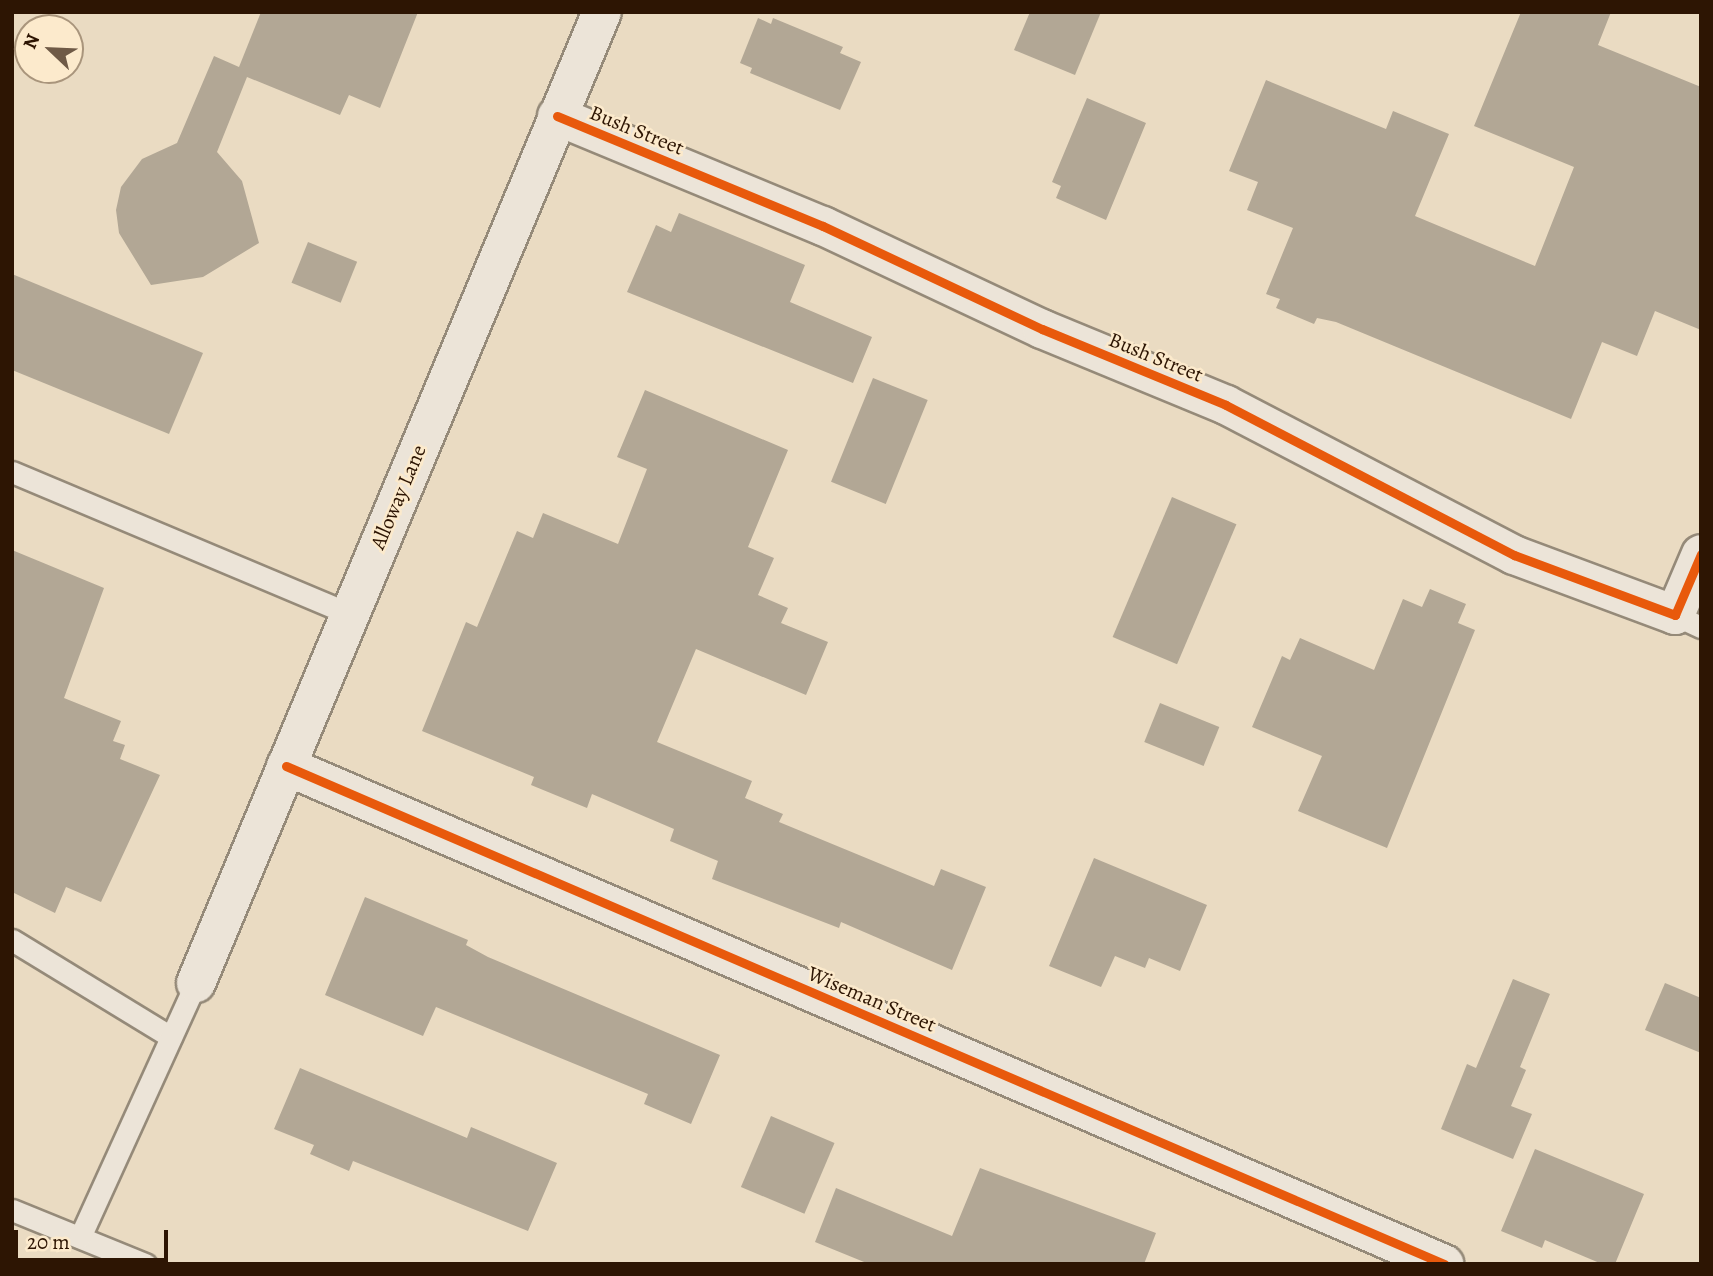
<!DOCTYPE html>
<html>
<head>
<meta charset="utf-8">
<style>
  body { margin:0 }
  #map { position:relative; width:1713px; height:1276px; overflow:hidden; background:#eadbc2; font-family:Alegreya,serif }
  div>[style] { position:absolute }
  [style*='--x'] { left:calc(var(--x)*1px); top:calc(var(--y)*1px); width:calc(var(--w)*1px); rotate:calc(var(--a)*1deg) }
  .building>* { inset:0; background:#b2a795; transform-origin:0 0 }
  .roads { filter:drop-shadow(2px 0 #958a79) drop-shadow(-2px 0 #958a79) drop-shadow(0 2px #958a79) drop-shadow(0 -2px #958a79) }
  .service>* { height:21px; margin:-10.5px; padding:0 10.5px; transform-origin:10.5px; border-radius:10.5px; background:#ece4d8 }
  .minor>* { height:38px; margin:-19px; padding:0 19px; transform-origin:19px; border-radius:19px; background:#ece4d8 }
  .cycleway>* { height:9px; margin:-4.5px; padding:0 4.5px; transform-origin:4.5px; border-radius:4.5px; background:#e8590c }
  span { translate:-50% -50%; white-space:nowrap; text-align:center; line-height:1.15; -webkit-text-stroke:5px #fceacc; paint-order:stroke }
  .street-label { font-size:21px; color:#2d1503 }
  .frame { position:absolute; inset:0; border:14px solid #2d1503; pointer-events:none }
  .north { position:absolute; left:14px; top:14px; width:70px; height:70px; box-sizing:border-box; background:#fceacc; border:2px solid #a9957c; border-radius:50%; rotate:293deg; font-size:19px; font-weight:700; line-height:28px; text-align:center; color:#2d1503 }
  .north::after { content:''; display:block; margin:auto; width:24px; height:32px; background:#6f5a46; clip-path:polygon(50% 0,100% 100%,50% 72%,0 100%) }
  .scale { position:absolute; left:14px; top:1230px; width:154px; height:32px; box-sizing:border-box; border:4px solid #2d1503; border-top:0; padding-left:9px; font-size:21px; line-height:24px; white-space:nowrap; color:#2d1503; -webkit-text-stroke:5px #fceacc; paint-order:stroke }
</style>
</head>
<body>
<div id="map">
  <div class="building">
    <i style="clip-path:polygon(261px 12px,418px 12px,380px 108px,349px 95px,340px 115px,247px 77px,217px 152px,242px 181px,259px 243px,203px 277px,151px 285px,119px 233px,116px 210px,121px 187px,142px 159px,177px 143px,214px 56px,239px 67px)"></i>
    <i style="clip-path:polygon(1030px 12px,1101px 12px,1075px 75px,1014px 50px)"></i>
    <i style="clip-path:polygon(1521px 12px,1611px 12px,1598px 45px,1701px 87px,1701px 330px,1655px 311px,1637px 356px,1602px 342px,1571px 419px,1336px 322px,1317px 318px,1314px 324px,1276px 308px,1280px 299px,1266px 294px,1293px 228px,1247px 210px,1258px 182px,1229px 171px,1266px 80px,1386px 129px,1393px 111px,1449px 134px,1415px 216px,1535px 266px,1574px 167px,1474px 126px)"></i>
    <i style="clip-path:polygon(758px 18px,771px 24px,773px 18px,843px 47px,840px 53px,861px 62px,840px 110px,750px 73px,752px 68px,740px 63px)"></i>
    <i style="clip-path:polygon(1087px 98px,1146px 123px,1106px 220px,1056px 198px,1061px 186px,1052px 182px)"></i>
    <i style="clip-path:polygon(679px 213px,805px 265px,790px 302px,872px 337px,853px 383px,627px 292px,656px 225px,671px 232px)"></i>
    <i style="left:308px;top:242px;width:53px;height:44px;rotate:22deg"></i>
    <i style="clip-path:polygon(12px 274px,203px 353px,169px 434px,12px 370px)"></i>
    <i style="left:873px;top:378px;width:59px;height:112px;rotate:22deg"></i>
    <i style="clip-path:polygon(645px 390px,788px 450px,748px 547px,774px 558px,758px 595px,788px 608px,781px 623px,828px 642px,806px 695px,696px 649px,657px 742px,752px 781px,745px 798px,783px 814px,779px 822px,934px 886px,941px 869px,986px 887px,952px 970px,841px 922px,839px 928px,712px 879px,718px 861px,670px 841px,674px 829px,592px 794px,587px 808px,531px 785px,534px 777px,422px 731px,466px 622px,477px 627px,517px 531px,533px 538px,543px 513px,618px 544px,647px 469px,617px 457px)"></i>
    <i style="left:1172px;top:497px;width:70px;height:152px;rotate:23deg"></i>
    <i style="clip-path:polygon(12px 550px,104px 588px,64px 698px,121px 721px,113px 741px,125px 745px,120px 759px,160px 775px,101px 902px,66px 887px,55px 913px,12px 892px)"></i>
    <i style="clip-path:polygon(1430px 589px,1466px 604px,1458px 623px,1475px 630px,1387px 848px,1298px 811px,1322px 756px,1252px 727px,1282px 656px,1290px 660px,1300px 638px,1374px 670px,1403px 599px,1422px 607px)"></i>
    <i style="left:1160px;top:703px;width:64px;height:42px;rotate:22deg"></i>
    <i style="clip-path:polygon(1094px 858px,1207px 905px,1180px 971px,1149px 958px,1145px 968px,1115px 956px,1101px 987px,1049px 966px)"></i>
    <i style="clip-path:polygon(365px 897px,468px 940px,466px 945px,488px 957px,720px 1055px,691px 1124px,644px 1104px,648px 1094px,436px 1007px,423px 1036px,325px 995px)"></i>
    <i style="clip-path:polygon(1513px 979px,1550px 994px,1520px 1067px,1526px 1070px,1511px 1106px,1532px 1114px,1513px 1159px,1441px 1129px,1467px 1064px,1476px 1068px)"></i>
    <i style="clip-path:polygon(1665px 983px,1701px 998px,1701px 1053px,1645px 1030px)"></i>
    <i style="clip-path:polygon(300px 1068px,467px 1138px,471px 1127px,557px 1163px,528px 1231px,353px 1161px,349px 1171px,310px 1154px,314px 1145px,274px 1129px)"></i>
    <i style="left:771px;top:1116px;width:69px;height:77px;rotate:23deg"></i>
    <i style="clip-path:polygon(1535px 1149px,1644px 1194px,1615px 1264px,1602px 1264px,1545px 1240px,1542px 1248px,1501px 1231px)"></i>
    <i style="clip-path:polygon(980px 1168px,1156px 1233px,1144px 1264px,869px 1264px,815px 1242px,836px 1188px,952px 1236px)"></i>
  </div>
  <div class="roads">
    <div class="service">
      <i style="--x:12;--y:472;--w:367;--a:22.8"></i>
      <i style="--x:1675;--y:615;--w:29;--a:25"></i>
      <i style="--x:12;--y:940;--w:186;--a:31.4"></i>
      <i style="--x:12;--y:1210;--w:144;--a:22.1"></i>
      <i style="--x:80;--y:1237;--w:279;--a:-65.5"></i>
    </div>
    <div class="minor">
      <i style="--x:557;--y:116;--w:288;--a:22.5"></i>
      <i style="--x:823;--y:226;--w:242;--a:25.2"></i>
      <i style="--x:1042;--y:329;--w:199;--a:22.4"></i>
      <i style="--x:1226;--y:405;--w:325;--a:27.5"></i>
      <i style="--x:1514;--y:555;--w:172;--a:20.4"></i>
      <i style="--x:1675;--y:615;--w:66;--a:-66.9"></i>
      <i style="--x:286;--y:766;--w:1261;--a:23.27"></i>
      <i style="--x:196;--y:983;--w:1052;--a:-67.31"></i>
    </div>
  </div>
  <div class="cycleway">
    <i style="--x:557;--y:116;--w:288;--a:22.5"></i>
    <i style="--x:823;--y:226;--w:242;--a:25.2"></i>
    <i style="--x:1042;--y:329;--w:199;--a:22.4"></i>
    <i style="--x:1226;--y:405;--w:325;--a:27.5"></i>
    <i style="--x:1514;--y:555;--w:172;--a:20.4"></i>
    <i style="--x:1675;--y:615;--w:66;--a:-66.9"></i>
    <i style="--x:286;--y:766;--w:1261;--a:23.27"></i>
  </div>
  <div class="street-label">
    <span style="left:637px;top:130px;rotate:22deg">Bush Street</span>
    <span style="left:1156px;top:357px;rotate:22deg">Bush Street</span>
    <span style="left:398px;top:497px;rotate:-67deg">Alloway Lane</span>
    <span style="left:872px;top:999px;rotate:23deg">Wiseman Street</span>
  </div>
  <div class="frame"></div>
  <div class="north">N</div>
  <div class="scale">20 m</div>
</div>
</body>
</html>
